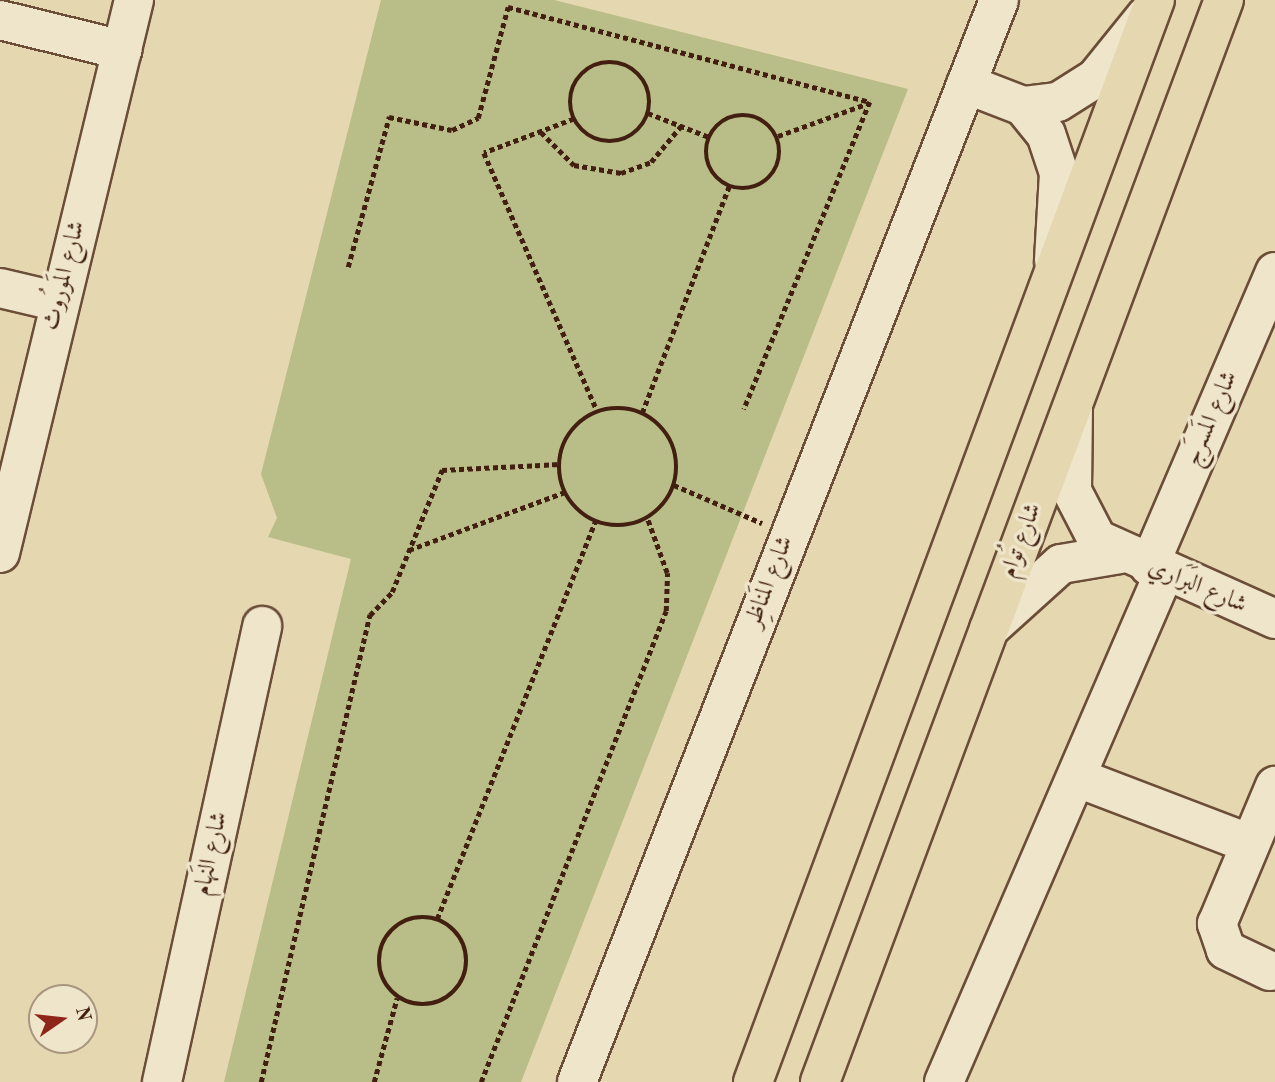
<!DOCTYPE html>
<html>
<head>
<meta charset="utf-8">
<style>
  body { margin:0 }
  #map { position:relative; width:1275px; height:1082px; overflow:hidden; background:#e5d7af; font-family:"Old Standard TT",Amiri,serif }
  div>[style] { position:absolute }
  [style*='--x'] { left:calc(var(--x)*1px); top:calc(var(--y)*1px); width:calc(var(--w)*1px); rotate:calc(var(--a)*1deg) }
  .green>* { inset:0; background:#b9bd87 }
  .path>* { height:4.5px; margin-top:-2.25px; transform-origin:0; background:repeating-linear-gradient(90deg,#421f10 0 5px,transparent 0 8.5px) }
  .path>.ring { margin:-2.25px; padding:0; box-sizing:content-box; background:none; border:4.5px solid #421f10; border-radius:50% }
  .roads { filter:drop-shadow(2px 0 #6b4d38) drop-shadow(-2px 0 #6b4d38) drop-shadow(0 2px #6b4d38) drop-shadow(0 -2px #6b4d38) }
  .minor>* { height:38px; margin:-19px; padding:0 19px; transform-origin:19px; border-radius:19px; background:#eee5cb }
  .major>* { height:38px; margin:-19px; padding:0 19px; transform-origin:19px; border-radius:19px; background:#e5d7af }
  span { translate:-50% -50%; white-space:nowrap; text-align:center; line-height:1.15; -webkit-text-stroke:7px #eee5cb; paint-order:stroke }
  .street-label { font-size:24px; color:#421f10 }
  .north { position:absolute; left:28px; top:984px; width:70px; height:70px; box-sizing:border-box; background:#eee5cb; border:2px solid #a99680; border-radius:50%; rotate:76deg; font-size:19px; font-weight:700; line-height:28px; text-align:center; color:#421f10 }
  .north::after { content:''; display:block; margin:auto; width:24px; height:32px; background:#8f2418; clip-path:polygon(50% 0,100% 100%,50% 72%,0 100%) }
</style>
</head>
<body>
<div id="map">
  <div class="green">
    <i style="clip-path:polygon(381px 0,554px 0,908px 89px,521px 1082px,224px 1082px,351px 559px,268px 537px,277px 518px,261px 474px)"></i>
  </div>
  <div class="path">
    <i class="ring" style="left:570px;top:62px;width:75.5px;height:75.5px"></i>
    <i style="--x:648;--y:113;--w:66;--a:21.5"></i>
    <i class="ring" style="left:706px;top:115px;width:69.5px;height:69.5px"></i>
    <i style="--x:574;--y:119;--w:96;--a:159.3"></i>
    <i style="--x:484;--y:153;--w:282;--a:66.3"></i>
    <i style="--x:541;--y:132;--w:47;--a:45"></i>
    <i style="--x:574;--y:165;--w:48;--a:9.7"></i>
    <i style="--x:621;--y:173;--w:32;--a:-20"></i>
    <i style="--x:651;--y:162;--w:47;--a:-50.2"></i>
    <i style="--x:778;--y:136;--w:97;--a:-19.9"></i>
    <i style="--x:348;--y:267;--w:156;--a:-74.7"></i>
    <i style="--x:389;--y:117;--w:64;--a:11.7"></i>
    <i style="--x:452;--y:130;--w:29;--a:-25"></i>
    <i style="--x:478;--y:118;--w:115;--a:-74.9"></i>
    <i style="--x:508;--y:7;--w:374;--a:14.7"></i>
    <i style="--x:870;--y:102;--w:332;--a:112.3"></i>
    <i class="ring" style="left:559px;top:408px;width:113.5px;height:113.5px"></i>
    <i style="--x:642;--y:413;--w:243;--a:-69"></i>
    <i style="--x:674;--y:485;--w:96;--a:23.4"></i>
    <i style="--x:409;--y:550;--w:166;--a:-20.4"></i>
    <i class="ring" style="left:379px;top:917px;width:83.5px;height:83.5px"></i>
    <i style="--x:437;--y:919;--w:428;--a:-68.3"></i>
    <i style="--x:261;--y:1082;--w:480;--a:-76.9"></i>
    <i style="--x:370;--y:615;--w:32;--a:-46"></i>
    <i style="--x:392;--y:592;--w:132;--a:-67.7"></i>
    <i style="--x:442;--y:470;--w:118;--a:-2.9"></i>
    <i style="--x:374;--y:1082;--w:87;--a:-74.7"></i>
    <i style="--x:481;--y:1082;--w:506;--a:-68.56"></i>
    <i style="--x:666;--y:611;--w:38;--a:-88"></i>
    <i style="--x:667;--y:573;--w:59;--a:-110"></i>
  </div>
  <div class="roads">
    <div class="minor">
      <i style="--x:0;--y:20;--w:126;--a:13.8"></i>
      <i style="--x:966;--y:84;--w:61;--a:21.1"></i>
      <i style="--x:1023;--y:106;--w:35;--a:-7"></i>
      <i style="--x:1058;--y:102;--w:45;--a:-32.3"></i>
      <i style="--x:1096;--y:78;--w:80;--a:-51.1"></i>
      <i style="--x:1023;--y:106;--w:36;--a:51"></i>
      <i style="--x:1046;--y:134;--w:41;--a:71.6"></i>
      <i style="--x:1059;--y:173;--w:88;--a:93.3"></i>
      <i style="--x:0;--y:288;--w:61;--a:13.3"></i>
      <i style="--x:1073;--y:408;--w:83;--a:90.7"></i>
      <i style="--x:1072;--y:491;--w:54;--a:62.5"></i>
      <i style="--x:1097;--y:539;--w:195;--a:24.2"></i>
      <i style="--x:0;--y:553;--w:569;--a:-76.38"></i>
      <i style="--x:1149;--y:566;--w:320;--a:-66.8"></i>
      <i style="--x:989;--y:629;--w:97;--a:-42.1"></i>
      <i style="--x:1061;--y:564;--w:60;--a:-9.6"></i>
      <i style="--x:1078;--y:778;--w:182;--a:20.9"></i>
      <i style="--x:1270;--y:971;--w:49;--a:-154.5"></i>
      <i style="--x:1226;--y:950;--w:28;--a:-109"></i>
      <i style="--x:1217;--y:924;--w:150;--a:-67.2"></i>
      <i style="--x:162;--y:1082;--w:467;--a:-77.6"></i>
      <i style="--x:577;--y:1082;--w:1161;--a:-68.69"></i>
      <i style="--x:944;--y:1082;--w:555;--a:-66.63"></i>
    </div>
    <div class="major">
      <i style="--x:753;--y:1082;--w:1154;--a:-69.62"></i>
      <i style="--x:820;--y:1082;--w:1155;--a:-69.53"></i>
    </div>
  </div>
  <div class="street-label">
    <span style="left:65px;top:276px;rotate:-76deg">شارع المَورُوث</span>
    <span style="left:1212px;top:419px;rotate:-67deg">شارع المَسرَج</span>
    <span style="left:1022px;top:541px;rotate:-70deg">شارع تُوام</span>
    <span style="left:770px;top:582px;rotate:-69deg">شارع المَناظِر</span>
    <span style="left:1197px;top:587px;rotate:23deg">شارع البَرَاري</span>
    <span style="left:212px;top:854px;rotate:-78deg">شارع النَهام</span>
  </div>
  <div class="north">N</div>
</div>
</body>
</html>
